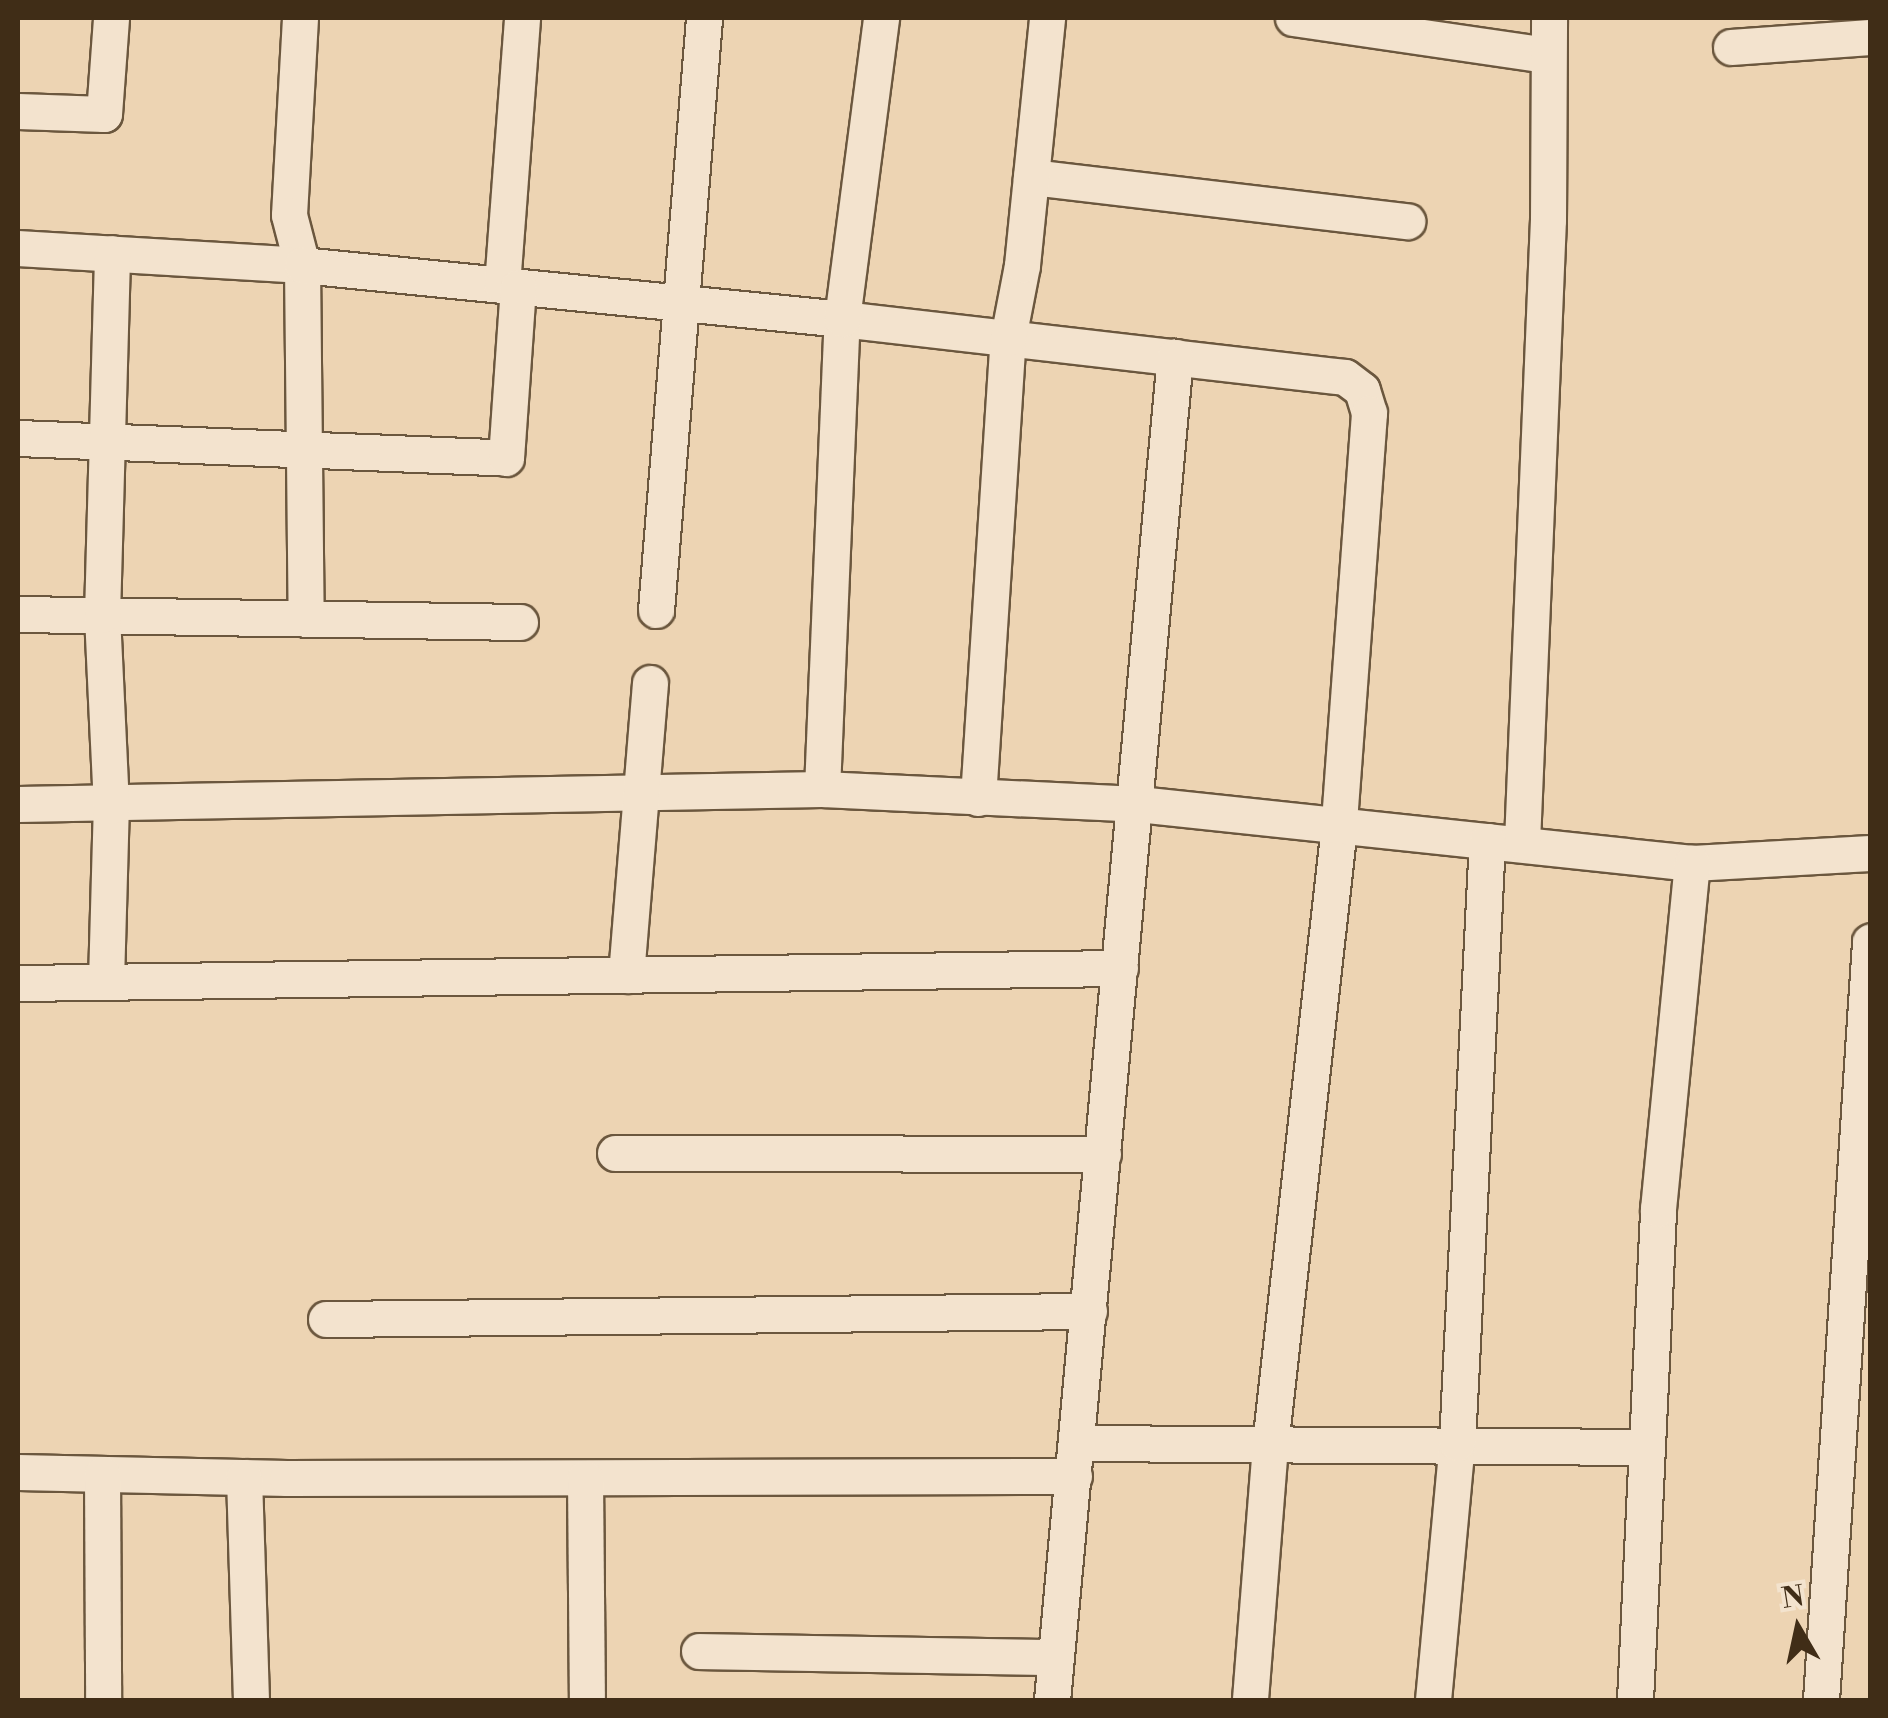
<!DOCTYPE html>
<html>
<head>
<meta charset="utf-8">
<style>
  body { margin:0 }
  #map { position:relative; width:1888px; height:1718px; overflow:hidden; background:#edd4b3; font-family:"Libre Bodoni",serif }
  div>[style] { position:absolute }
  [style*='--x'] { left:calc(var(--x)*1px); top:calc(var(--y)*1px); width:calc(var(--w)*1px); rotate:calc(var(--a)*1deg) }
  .roads { filter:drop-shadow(2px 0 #6b573e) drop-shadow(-2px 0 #6b573e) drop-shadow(0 2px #6b573e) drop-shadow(0 -2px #6b573e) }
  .street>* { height:35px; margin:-17.5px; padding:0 17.5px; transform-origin:17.5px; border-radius:17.5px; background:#f3e3ce }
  span { translate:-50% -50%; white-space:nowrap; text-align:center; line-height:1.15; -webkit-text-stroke:8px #f3e3ce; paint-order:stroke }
  .frame { position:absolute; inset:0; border:20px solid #402d17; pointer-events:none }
  .north { position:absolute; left:1748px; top:1578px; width:100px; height:100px; -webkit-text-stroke:8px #f3e3ce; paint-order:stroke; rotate:351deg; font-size:28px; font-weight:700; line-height:40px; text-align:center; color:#402d17 }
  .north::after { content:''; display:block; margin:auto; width:35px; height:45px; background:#402d17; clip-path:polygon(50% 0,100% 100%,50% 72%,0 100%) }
</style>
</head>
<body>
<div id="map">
  <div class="roads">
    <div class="street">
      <i style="--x:300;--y:18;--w:197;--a:93.2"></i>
      <i style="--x:289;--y:215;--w:52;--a:75.4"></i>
      <i style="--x:302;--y:265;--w:354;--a:89.4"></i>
      <i style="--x:1293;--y:18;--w:257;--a:8.3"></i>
      <i style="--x:1731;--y:47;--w:139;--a:-4.1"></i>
      <i style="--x:18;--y:111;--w:86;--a:2"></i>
      <i style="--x:104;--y:114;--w:96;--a:-85.8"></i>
      <i style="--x:1031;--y:177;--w:379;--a:6.7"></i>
      <i style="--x:18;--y:248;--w:285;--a:3.4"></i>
      <i style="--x:302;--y:265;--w:543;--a:5.71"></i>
      <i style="--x:842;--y:319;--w:506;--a:6.58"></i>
      <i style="--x:1345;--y:377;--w:21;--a:37"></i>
      <i style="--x:1362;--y:390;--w:24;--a:73"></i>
      <i style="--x:1369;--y:413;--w:414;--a:94.2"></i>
      <i style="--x:1339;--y:826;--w:623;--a:96.36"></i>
      <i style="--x:1270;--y:1445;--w:256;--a:94.5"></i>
      <i style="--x:502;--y:285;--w:268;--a:-85.7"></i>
      <i style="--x:18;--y:438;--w:488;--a:2.3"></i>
      <i style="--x:506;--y:458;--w:171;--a:-86"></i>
      <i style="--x:656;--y:610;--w:594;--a:-85.36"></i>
      <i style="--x:18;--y:614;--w:502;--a:0.91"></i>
      <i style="--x:822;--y:789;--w:470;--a:-87.6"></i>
      <i style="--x:842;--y:319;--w:304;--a:-82.6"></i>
      <i style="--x:978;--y:798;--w:461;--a:-86.3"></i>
      <i style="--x:1008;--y:338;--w:74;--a:-79.1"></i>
      <i style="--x:1022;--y:265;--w:248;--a:-84.2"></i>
      <i style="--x:18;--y:804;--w:804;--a:-1.07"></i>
      <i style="--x:822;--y:789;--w:316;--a:2.7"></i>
      <i style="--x:1138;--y:804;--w:557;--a:6.08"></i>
      <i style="--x:1692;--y:863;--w:178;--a:-3.2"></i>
      <i style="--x:1522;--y:842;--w:623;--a:-87.61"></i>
      <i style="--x:1548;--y:220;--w:202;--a:-89.7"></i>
      <i style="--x:626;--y:975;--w:293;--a:-85.3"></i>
      <i style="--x:106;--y:981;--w:175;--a:-88.4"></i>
      <i style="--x:111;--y:806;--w:191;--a:-92.7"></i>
      <i style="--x:102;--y:615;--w:362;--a:-88.4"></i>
      <i style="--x:18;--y:983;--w:1102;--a:-0.78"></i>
      <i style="--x:615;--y:1153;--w:488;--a:0.1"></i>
      <i style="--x:326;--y:1319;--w:763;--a:-0.6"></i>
      <i style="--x:1077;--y:1443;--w:570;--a:0.4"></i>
      <i style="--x:18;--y:1472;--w:269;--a:1.3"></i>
      <i style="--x:287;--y:1478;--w:787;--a:-0.15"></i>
      <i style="--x:102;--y:1474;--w:226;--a:89.7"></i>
      <i style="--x:244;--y:1477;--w:223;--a:88.2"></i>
      <i style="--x:585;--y:1478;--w:222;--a:89.5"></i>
      <i style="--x:699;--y:1651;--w:357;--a:1"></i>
      <i style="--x:1052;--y:1700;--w:1349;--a:-84.77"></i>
      <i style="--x:1433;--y:1700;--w:258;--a:-84.7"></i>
      <i style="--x:1457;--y:1443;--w:603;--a:-87.15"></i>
      <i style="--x:1635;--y:1700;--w:492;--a:-87.3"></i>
      <i style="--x:1658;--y:1209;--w:348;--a:-84.4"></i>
      <i style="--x:1821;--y:1700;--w:760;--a:-86.3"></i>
    </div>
  </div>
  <div class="frame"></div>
  <div class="north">N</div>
</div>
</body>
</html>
